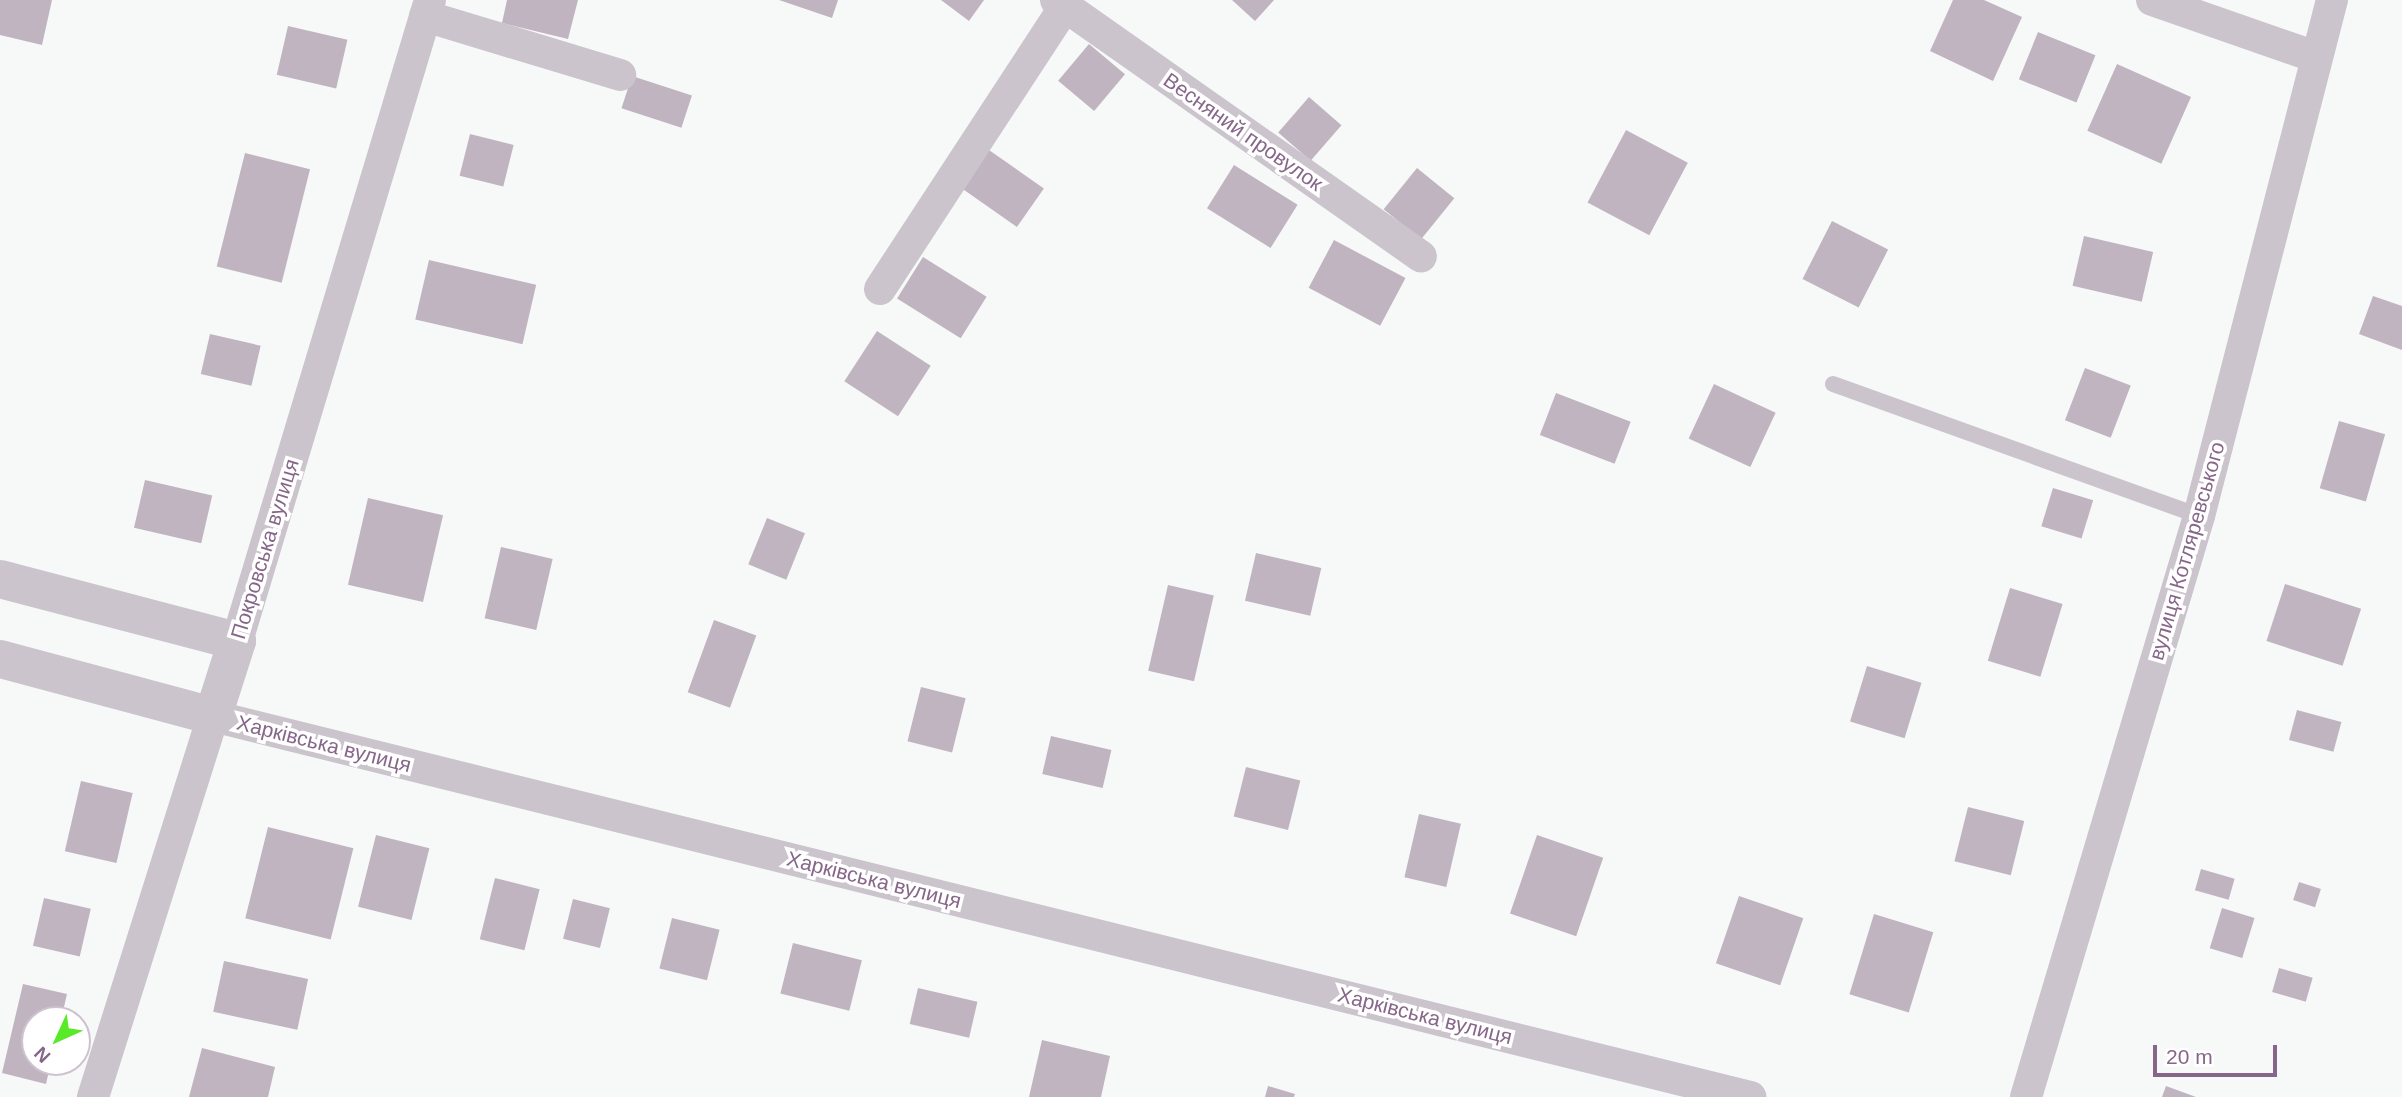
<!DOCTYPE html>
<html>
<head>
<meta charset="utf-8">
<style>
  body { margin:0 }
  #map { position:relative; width:2402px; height:1097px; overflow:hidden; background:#f7f9f8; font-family:Arial,sans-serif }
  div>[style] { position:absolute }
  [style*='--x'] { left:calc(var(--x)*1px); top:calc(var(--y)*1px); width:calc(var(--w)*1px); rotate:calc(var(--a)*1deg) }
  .building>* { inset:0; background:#c0b4c1; transform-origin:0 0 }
  .service>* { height:16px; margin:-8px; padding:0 8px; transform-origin:8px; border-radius:8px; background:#ccc4cd }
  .minor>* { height:32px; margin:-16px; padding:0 16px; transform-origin:16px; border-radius:16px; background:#ccc4cd }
  .tertiary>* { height:38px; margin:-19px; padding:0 19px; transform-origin:19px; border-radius:19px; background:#ccc4cd }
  span { translate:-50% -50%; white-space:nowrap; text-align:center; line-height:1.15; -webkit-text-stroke:7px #fff; paint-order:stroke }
  .street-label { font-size:21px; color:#876789 }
  .north { position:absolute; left:21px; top:1006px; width:70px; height:70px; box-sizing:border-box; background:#fff; border:2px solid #cfc2d0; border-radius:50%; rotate:225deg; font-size:19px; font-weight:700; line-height:28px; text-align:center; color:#876789 }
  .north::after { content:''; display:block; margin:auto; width:24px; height:32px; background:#58e927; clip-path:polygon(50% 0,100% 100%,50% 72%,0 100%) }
  .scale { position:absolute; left:2153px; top:1045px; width:124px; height:32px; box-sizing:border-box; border:4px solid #876789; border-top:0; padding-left:9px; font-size:21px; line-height:24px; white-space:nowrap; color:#876789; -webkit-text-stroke:5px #fff; paint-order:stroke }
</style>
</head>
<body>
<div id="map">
  <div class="building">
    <i style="clip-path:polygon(0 0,52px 0,42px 45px,0 35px)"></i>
    <i style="clip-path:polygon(507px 0,578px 0,568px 39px,502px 23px)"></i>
    <i style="clip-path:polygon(779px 0,838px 0,832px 18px)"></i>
    <i style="clip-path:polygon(941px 0,984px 0,969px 21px)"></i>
    <i style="clip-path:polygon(1232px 0,1274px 0,1255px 21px)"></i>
    <i style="clip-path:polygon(1953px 0,1984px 0,2022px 17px,1993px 81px,1930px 51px)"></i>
    <i style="left:288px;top:26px;width:61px;height:50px;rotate:13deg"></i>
    <i style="left:2038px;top:32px;width:62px;height:51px;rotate:22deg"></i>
    <i style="left:1089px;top:44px;width:47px;height:48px;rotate:40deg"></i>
    <i style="left:2117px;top:64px;width:81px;height:73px;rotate:24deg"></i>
    <i style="left:632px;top:76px;width:63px;height:34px;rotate:18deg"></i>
    <i style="left:1309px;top:97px;width:43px;height:47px;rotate:41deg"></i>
    <i style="left:1626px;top:130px;width:70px;height:82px;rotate:28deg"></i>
    <i style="left:470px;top:134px;width:45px;height:43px;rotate:14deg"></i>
    <i style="left:989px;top:150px;width:67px;height:47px;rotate:35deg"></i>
    <i style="left:245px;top:153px;width:67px;height:117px;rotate:14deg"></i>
    <i style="left:1234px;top:165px;width:75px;height:51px;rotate:32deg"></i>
    <i style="left:1417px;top:168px;width:48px;height:53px;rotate:39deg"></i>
    <i style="left:1832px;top:221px;width:63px;height:65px;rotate:27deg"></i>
    <i style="left:2084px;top:236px;width:71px;height:51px;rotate:13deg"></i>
    <i style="left:1334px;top:240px;width:81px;height:54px;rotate:28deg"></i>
    <i style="left:923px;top:257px;width:75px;height:49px;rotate:32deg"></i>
    <i style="left:429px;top:260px;width:110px;height:61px;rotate:13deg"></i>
    <i style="clip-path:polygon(2373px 296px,2402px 306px,2402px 350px,2359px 334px)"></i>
    <i style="left:877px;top:331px;width:64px;height:60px;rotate:33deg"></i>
    <i style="left:210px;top:334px;width:52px;height:41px;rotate:13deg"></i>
    <i style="left:2085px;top:368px;width:49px;height:56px;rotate:21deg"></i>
    <i style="left:1714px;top:384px;width:68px;height:60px;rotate:25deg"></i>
    <i style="left:1556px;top:393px;width:80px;height:45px;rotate:21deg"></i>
    <i style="left:2339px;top:421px;width:48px;height:70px;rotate:16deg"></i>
    <i style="left:145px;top:480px;width:69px;height:49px;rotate:13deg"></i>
    <i style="left:2053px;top:488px;width:42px;height:40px;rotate:17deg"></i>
    <i style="left:368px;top:498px;width:77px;height:89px;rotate:13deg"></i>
    <i style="left:767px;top:518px;width:41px;height:50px;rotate:22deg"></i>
    <i style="left:501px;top:547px;width:53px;height:73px;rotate:13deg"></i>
    <i style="left:1256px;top:553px;width:67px;height:49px;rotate:13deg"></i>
    <i style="left:2285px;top:584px;width:80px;height:60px;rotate:18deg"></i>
    <i style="left:1168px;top:585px;width:47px;height:88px;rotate:13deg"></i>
    <i style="left:2010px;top:588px;width:55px;height:76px;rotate:17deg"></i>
    <i style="left:714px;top:620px;width:45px;height:77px;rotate:20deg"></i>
    <i style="left:1867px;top:666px;width:57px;height:58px;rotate:17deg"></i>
    <i style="left:921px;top:687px;width:46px;height:56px;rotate:14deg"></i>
    <i style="left:2297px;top:710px;width:46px;height:31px;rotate:15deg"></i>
    <i style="left:1051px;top:736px;width:62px;height:39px;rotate:13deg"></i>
    <i style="left:1246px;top:767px;width:56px;height:51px;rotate:14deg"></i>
    <i style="left:81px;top:781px;width:53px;height:72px;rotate:13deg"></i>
    <i style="left:1968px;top:807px;width:58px;height:56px;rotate:14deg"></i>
    <i style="left:1419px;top:814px;width:43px;height:65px;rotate:13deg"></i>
    <i style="left:268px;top:827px;width:88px;height:94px;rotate:14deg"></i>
    <i style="left:376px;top:835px;width:55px;height:74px;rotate:14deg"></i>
    <i style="left:1537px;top:835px;width:70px;height:83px;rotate:19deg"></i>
    <i style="left:2201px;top:869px;width:35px;height:22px;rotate:16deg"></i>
    <i style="left:495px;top:878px;width:46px;height:63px;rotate:14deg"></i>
    <i style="left:2299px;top:882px;width:23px;height:19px;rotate:18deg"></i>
    <i style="left:1739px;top:896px;width:68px;height:71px;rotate:19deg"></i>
    <i style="left:44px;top:898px;width:48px;height:49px;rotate:13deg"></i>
    <i style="left:573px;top:899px;width:38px;height:41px;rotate:14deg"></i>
    <i style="left:2222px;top:908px;width:34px;height:42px;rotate:17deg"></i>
    <i style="left:1874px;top:914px;width:62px;height:84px;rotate:17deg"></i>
    <i style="left:672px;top:918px;width:49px;height:52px;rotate:14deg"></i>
    <i style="left:793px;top:943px;width:71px;height:52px;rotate:14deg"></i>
    <i style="left:224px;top:961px;width:86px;height:52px;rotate:12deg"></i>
    <i style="left:2279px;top:968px;width:35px;height:25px;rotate:16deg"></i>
    <i style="clip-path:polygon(23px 984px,67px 994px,61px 1020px,35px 1020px,35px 1062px,51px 1062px,46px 1084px,2px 1073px)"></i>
    <i style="left:918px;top:988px;width:61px;height:37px;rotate:13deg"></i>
    <i style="clip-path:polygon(1042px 1040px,1110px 1056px,1101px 1097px,1029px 1097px)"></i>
    <i style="clip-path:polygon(202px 1048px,275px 1067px,268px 1097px,189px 1097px)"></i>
    <i style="clip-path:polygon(1268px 1086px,1295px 1094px,1294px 1097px,1265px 1097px)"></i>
    <i style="clip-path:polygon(2166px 1086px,2196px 1097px,2162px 1097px)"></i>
  </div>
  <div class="service">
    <i style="--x:1833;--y:384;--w:389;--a:19.8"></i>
  </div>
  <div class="minor">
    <i style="--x:1056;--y:0;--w:446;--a:35.1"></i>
    <i style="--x:2152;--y:0;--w:174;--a:19.2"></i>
    <i style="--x:425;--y:16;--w:204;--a:16.8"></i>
    <i style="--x:880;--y:289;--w:338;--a:-56.8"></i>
    <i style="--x:237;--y:641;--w:669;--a:-73.24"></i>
    <i style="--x:93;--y:1097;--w:399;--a:-72.5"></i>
    <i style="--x:213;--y:716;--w:1584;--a:13.92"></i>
    <i style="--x:2026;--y:1097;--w:606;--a:-73.42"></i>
    <i style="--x:2199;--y:516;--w:533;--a:-75.55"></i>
  </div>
  <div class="tertiary">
    <i style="--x:0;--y:579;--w:245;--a:14.7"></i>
    <i style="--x:237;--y:641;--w:79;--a:107.7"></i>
    <i style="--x:213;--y:716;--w:220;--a:-165"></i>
  </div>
  <div class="street-label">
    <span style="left:1243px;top:132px;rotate:35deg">Весняний провулок</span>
    <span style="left:265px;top:549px;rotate:-73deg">Покровська вулиця</span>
    <span style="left:2187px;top:551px;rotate:-74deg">вулиця Котляревського</span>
    <span style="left:324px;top:744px;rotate:14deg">Харківська вулиця</span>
    <span style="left:874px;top:880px;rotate:14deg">Харківська вулиця</span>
    <span style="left:1425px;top:1016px;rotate:14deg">Харківська вулиця</span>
  </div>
  <div class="north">N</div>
  <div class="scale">20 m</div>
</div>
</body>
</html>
